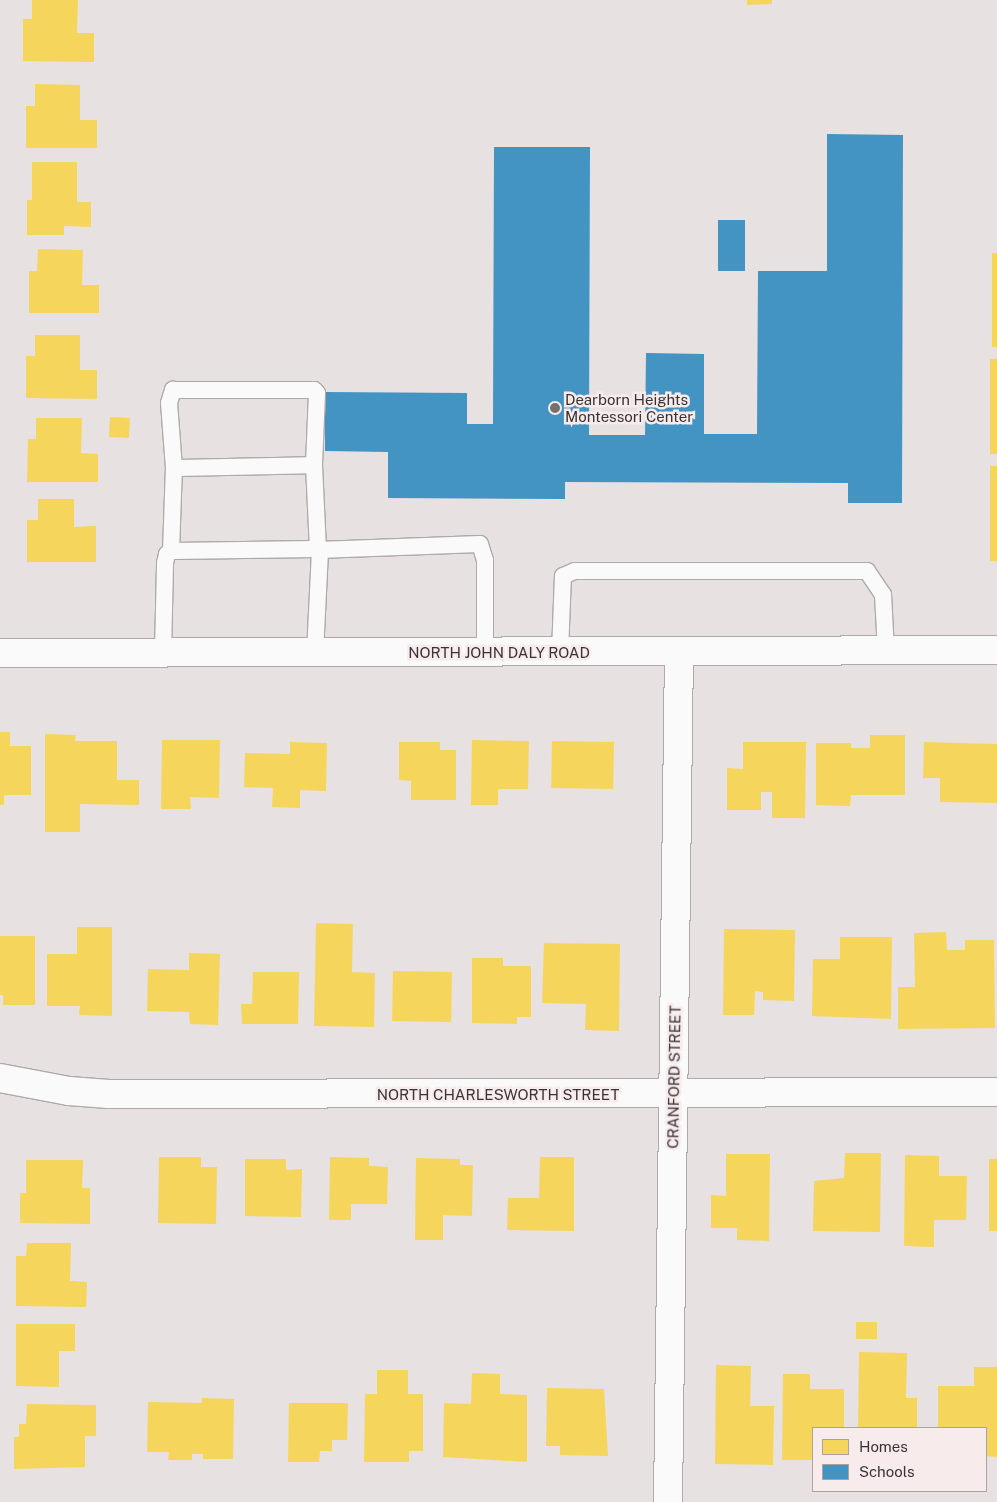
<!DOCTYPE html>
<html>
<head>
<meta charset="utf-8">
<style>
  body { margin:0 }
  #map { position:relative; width:997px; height:1502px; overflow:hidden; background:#e7e1e1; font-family:"Public Sans",sans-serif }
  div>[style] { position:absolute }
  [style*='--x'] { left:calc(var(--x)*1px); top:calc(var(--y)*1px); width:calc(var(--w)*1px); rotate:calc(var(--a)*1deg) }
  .homes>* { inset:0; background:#f6d55c; transform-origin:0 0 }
  .schools>* { inset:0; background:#4393c3; transform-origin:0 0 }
  .roads { filter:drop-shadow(1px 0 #aeaaaa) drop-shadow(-1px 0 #aeaaaa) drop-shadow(0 1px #aeaaaa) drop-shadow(0 -1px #aeaaaa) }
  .service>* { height:16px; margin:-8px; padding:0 8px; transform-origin:8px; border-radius:8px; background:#fbfafa }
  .minor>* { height:28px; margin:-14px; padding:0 14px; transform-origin:14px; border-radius:14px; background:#fbfafa }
  .dots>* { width:14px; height:14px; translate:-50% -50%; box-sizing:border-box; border:2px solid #f7ebec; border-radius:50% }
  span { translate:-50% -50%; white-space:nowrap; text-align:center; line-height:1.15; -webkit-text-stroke:5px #f7ebec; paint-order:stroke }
  .poi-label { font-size:15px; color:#383434 }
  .left { translate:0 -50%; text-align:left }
  .street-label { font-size:15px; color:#383434 }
  .legend { position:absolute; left:812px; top:1427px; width:175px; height:65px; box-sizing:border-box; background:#f7ebec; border:1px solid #aba2a2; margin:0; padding:6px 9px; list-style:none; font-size:15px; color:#383434 }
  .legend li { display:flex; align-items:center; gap:10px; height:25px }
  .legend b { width:25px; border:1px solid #aba2a2 }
</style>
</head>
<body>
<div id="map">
  <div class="homes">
    <i style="clip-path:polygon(32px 0,78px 0,77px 33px,94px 33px,94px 62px,23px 61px,23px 19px,32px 19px)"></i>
    <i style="clip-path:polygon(747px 0,772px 0,772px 4px,747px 5px)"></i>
    <i style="clip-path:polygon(35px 84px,80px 85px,80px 120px,97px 120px,97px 148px,26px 148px,26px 106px,35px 106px)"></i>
    <i style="clip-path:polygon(32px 162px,77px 162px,77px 202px,91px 202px,91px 227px,64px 226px,64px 235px,27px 235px,27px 200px,32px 200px)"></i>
    <i style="clip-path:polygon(38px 249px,83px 250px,82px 285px,99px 285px,99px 313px,29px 313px,29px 271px,37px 271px)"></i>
    <i style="left:992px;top:253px;width:5px;height:94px"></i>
    <i style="clip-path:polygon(35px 335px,80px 335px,80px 370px,97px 370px,97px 399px,26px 398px,26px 356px,35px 356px)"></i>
    <i style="left:990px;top:359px;width:7px;height:95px"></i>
    <i style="left:110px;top:417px;width:20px;height:20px;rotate:3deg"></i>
    <i style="clip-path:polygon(36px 418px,82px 418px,81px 453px,98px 454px,98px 482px,27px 482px,28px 439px,36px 439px)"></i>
    <i style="left:990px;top:466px;width:7px;height:95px"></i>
    <i style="clip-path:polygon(38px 499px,74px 499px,74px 527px,96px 526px,96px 562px,27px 562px,27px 520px,38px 520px)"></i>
    <i style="clip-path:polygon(0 732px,10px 732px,10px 746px,31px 746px,31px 795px,4px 795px,4px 805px,0 805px)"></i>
    <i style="clip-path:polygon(45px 734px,76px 735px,75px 741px,117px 741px,117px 780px,139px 780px,139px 805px,80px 804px,80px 832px,45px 832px)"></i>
    <i style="clip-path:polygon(870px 735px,905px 735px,905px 795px,851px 795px,850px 806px,816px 805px,816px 743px,851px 743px,851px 748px,870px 748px)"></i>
    <i style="clip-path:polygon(162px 740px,220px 740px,219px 798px,190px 797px,191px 809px,161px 809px)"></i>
    <i style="clip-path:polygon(472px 740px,529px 741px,528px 789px,498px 789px,498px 805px,471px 805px)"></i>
    <i style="left:552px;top:741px;width:62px;height:47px;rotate:1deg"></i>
    <i style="clip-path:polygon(290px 742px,327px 743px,326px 791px,300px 790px,300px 808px,272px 807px,273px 788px,244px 787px,245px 753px,290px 754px)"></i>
    <i style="clip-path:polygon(399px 742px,440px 742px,440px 750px,456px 750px,456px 800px,411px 800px,411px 781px,399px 780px)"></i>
    <i style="clip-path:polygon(743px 742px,806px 742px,805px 818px,772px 818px,772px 792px,761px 792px,761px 810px,727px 810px,727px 768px,743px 769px)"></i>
    <i style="clip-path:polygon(924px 742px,997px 744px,997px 803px,940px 802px,940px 778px,923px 778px)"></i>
    <i style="clip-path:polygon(316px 923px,353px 924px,352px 972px,375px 973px,374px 1027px,314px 1026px)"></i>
    <i style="clip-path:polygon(77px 927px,112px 927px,112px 1016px,79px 1015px,80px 1006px,47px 1006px,47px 954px,77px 954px)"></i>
    <i style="clip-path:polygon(724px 929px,795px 930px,794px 1001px,763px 1000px,763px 992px,755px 991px,754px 1015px,723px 1015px)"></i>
    <i style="clip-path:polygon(946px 932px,947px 950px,965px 950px,965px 940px,994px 940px,995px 1028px,898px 1029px,898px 987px,915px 987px,914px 933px)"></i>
    <i style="clip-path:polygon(0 936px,35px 936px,35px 1005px,3px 1005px,3px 995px,0 995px)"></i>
    <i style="clip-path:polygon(840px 937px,892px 937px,891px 1019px,812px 1016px,813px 959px,840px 959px)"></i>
    <i style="clip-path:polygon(544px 943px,620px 944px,619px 1031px,585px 1030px,586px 1004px,542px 1003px)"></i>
    <i style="clip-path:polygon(189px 953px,220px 954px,218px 1025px,190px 1024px,189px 1012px,147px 1011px,148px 969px,189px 970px)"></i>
    <i style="clip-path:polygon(472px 958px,503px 958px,503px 966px,531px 966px,531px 1017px,517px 1017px,517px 1024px,472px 1023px)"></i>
    <i style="left:393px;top:971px;width:59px;height:50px;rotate:1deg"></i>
    <i style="clip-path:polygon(253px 972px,299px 972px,298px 1024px,242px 1024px,241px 1004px,252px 1004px)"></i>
    <i style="clip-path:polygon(845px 1153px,881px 1153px,880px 1232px,813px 1231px,814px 1181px,844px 1178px)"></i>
    <i style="clip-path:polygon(726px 1154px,770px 1154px,769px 1241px,737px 1240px,737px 1228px,711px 1228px,711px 1195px,726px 1196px)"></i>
    <i style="clip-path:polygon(905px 1155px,939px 1156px,939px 1176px,967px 1176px,966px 1220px,934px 1220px,934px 1247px,904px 1246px)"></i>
    <i style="clip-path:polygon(159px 1157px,201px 1157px,201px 1167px,217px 1167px,216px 1224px,158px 1223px)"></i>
    <i style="clip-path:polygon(330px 1157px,369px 1158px,369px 1166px,388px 1167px,387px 1204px,351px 1204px,351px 1220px,329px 1220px)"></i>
    <i style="clip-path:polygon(540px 1157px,574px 1157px,574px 1231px,507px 1230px,508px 1198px,539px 1198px)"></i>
    <i style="clip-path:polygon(416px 1158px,460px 1159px,460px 1165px,473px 1165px,472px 1216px,443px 1215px,443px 1240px,415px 1240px)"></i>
    <i style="clip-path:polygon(245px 1159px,286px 1159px,286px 1170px,302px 1169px,301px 1217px,245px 1216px)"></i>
    <i style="left:989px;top:1159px;width:8px;height:72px"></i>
    <i style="clip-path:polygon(26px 1160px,83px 1160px,82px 1188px,90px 1188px,90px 1224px,20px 1223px,20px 1193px,26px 1193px)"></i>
    <i style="clip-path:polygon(27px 1243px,71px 1243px,70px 1281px,87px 1282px,86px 1307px,16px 1306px,16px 1256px,26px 1256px)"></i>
    <i style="left:856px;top:1322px;width:21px;height:17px"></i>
    <i style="clip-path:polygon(16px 1324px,75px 1324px,75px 1351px,59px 1351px,59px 1387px,16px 1386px)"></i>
    <i style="clip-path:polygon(859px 1352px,907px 1353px,906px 1398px,917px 1398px,917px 1428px,858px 1428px)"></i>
    <i style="clip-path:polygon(716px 1365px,751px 1366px,750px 1406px,774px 1406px,773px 1465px,715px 1464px)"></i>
    <i style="clip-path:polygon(974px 1367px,997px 1367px,997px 1457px,986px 1456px,986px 1428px,938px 1428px,938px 1386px,974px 1386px)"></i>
    <i style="clip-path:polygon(377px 1370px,408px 1370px,408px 1394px,423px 1394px,423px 1451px,409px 1451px,409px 1462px,364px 1462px,365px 1394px,377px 1394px)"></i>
    <i style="clip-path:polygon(472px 1373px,500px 1374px,500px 1394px,527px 1395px,527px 1462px,443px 1457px,444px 1403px,471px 1404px)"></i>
    <i style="clip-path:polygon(783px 1374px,810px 1374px,810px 1389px,844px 1389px,844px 1428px,813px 1428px,813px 1460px,782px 1460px)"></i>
    <i style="clip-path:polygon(547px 1388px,604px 1389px,608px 1456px,560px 1455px,560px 1446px,546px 1446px)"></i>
    <i style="clip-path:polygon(202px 1398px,234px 1399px,233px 1459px,203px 1459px,203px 1454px,192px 1454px,192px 1460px,168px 1460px,169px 1452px,147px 1452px,148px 1402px,202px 1403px)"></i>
    <i style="clip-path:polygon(289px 1403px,348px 1403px,347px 1440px,332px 1440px,332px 1451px,320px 1451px,319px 1462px,288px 1462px)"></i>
    <i style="clip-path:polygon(27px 1404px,96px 1405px,96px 1436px,85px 1436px,85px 1467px,14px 1469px,14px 1437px,19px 1437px,19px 1424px,26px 1424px)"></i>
  </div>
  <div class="schools">
    <i style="clip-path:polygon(827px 134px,903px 135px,902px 503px,848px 503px,848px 483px,565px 482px,565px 499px,388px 498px,388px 452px,325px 451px,325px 392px,467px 393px,467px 424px,493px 424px,494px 147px,590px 147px,589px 435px,645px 435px,646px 353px,704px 354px,704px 434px,757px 434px,758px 271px,827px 271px)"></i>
    <i style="left:718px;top:220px;width:27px;height:51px"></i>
  </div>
  <div class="roads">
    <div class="service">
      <i style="--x:174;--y:468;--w:65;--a:-94.4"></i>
      <i style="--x:169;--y:403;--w:14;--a:-73"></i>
      <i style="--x:173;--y:390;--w:141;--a:0"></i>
      <i style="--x:314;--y:390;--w:4;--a:45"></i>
      <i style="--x:317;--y:393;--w:72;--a:92.4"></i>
      <i style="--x:171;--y:552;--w:84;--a:-88"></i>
      <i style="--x:174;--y:468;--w:140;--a:-1.2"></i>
      <i style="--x:314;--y:465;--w:85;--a:87.3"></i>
      <i style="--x:318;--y:550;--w:162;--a:-2.1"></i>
      <i style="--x:480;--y:544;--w:17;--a:73"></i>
      <i style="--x:485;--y:560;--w:93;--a:90"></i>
      <i style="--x:163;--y:653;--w:90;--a:-88.7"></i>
      <i style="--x:165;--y:563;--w:9;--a:-77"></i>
      <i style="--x:167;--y:554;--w:6;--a:-31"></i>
      <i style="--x:172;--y:551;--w:143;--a:-0.8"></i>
      <i style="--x:315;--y:549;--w:5;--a:22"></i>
      <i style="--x:320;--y:551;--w:102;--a:92.8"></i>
      <i style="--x:560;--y:653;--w:77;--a:-87.8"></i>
      <i style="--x:563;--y:576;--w:13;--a:-23"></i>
      <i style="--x:575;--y:571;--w:292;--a:0"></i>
      <i style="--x:867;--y:571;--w:29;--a:56"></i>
      <i style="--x:883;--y:595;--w:56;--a:86.9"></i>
    </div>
    <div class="minor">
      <i style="--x:0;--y:653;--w:997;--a:-0.17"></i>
      <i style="--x:0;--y:1078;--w:70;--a:10.7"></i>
      <i style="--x:69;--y:1091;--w:40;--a:4.3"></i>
      <i style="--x:109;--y:1094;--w:888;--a:-0.13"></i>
      <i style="--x:668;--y:1502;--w:849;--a:-89.26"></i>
    </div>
  </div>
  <div class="dots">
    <i style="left:555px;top:408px;background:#757171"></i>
  </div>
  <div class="poi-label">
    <span class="left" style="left:565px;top:408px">Dearborn Heights<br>Montessori Center</span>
  </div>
  <div class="street-label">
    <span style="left:499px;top:653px">NORTH JOHN DALY ROAD</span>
    <span style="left:674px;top:1077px;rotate:-89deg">CRANFORD STREET</span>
    <span style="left:498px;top:1095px">NORTH CHARLESWORTH STREET</span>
  </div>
  <ul class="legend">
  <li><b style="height:14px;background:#f6d55c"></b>Homes</li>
  <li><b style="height:14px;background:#4393c3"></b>Schools</li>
  </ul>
</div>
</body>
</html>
